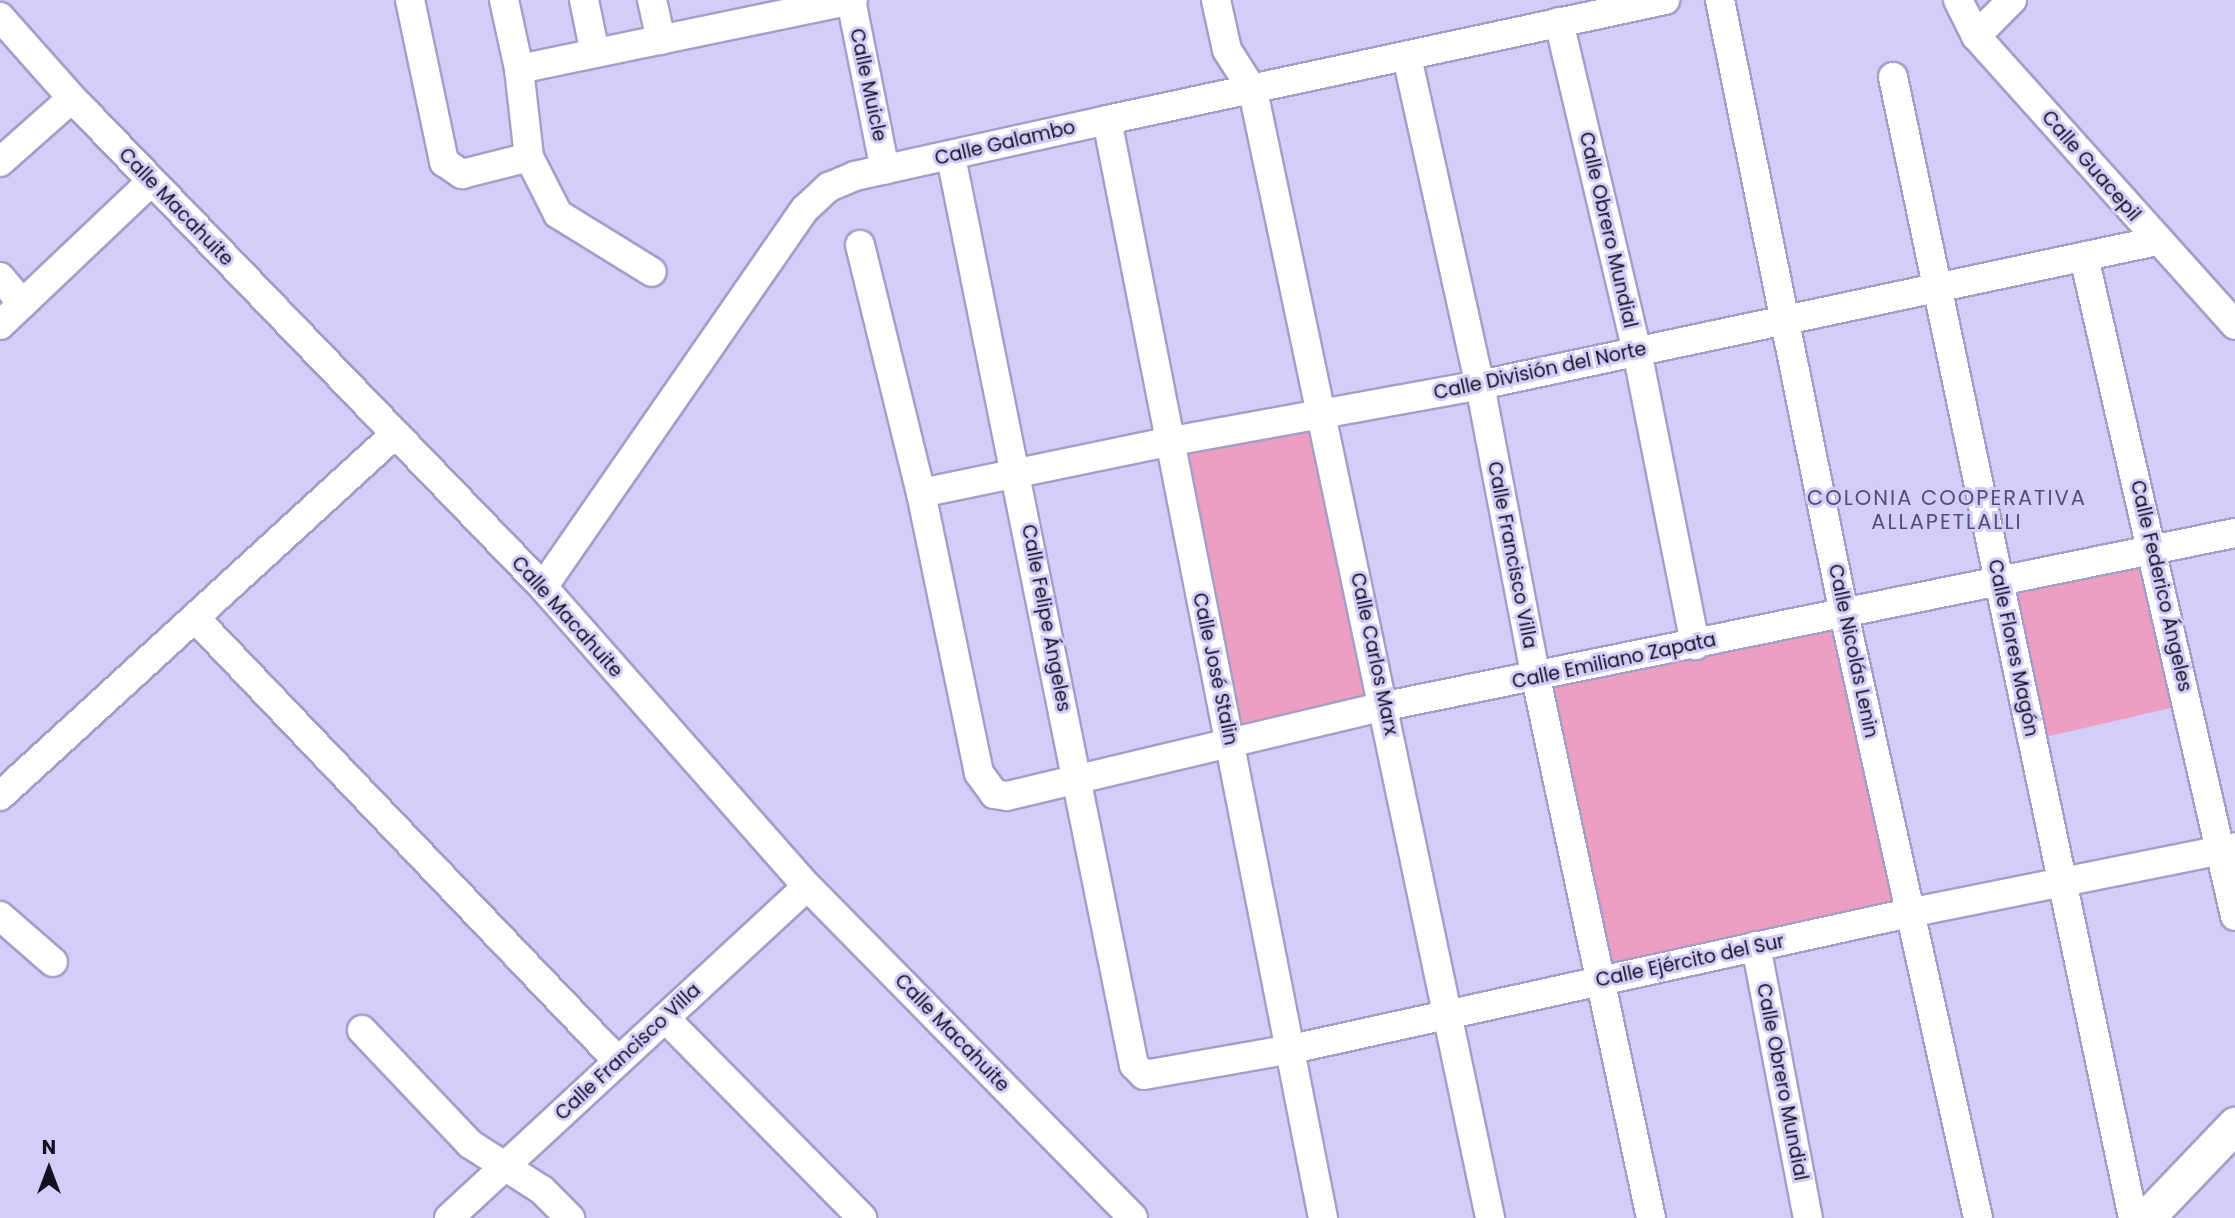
<!DOCTYPE html>
<html>
<head>
<meta charset="utf-8">
<style>
  body { margin:0 }
  #map { position:relative; width:2235px; height:1218px; overflow:hidden; background:#d2cdf9; font-family:Poppins,sans-serif }
  div>[style] { position:absolute }
  [style*='--x'] { left:calc(var(--x)*1px); top:calc(var(--y)*1px); width:calc(var(--w)*1px); rotate:calc(var(--a)*1deg) }
  .green>* { inset:0; background:#ed9fc3; transform-origin:0 0 }
  .roads { filter:drop-shadow(2px 0 #a49fc8) drop-shadow(-2px 0 #a49fc8) drop-shadow(0 2px #a49fc8) drop-shadow(0 -2px #a49fc8) }
  .minor>* { height:28px; margin:-14px; padding:0 14px; transform-origin:14px; border-radius:14px; background:#fff }
  .tertiary>* { height:35px; margin:-17.5px; padding:0 17.5px; transform-origin:17.5px; border-radius:17.5px; background:#fff }
  span { translate:-50% -50%; white-space:nowrap; text-align:center; line-height:1.15; -webkit-text-stroke:6px #d2cdf9; paint-order:stroke }
  .street-label { font-size:19px; color:#131120 }
  .neighbourhood-label { font-size:21px; color:#534e73; letter-spacing:2px }
  .north { position:absolute; left:14px; top:1134px; width:70px; height:70px; -webkit-text-stroke:5px #d2cdf9; paint-order:stroke; rotate:0deg; font-size:19px; font-weight:700; line-height:28px; text-align:center; color:#131120 }
  .north::after { content:''; display:block; margin:auto; width:24px; height:32px; background:#131120; clip-path:polygon(50% 0,100% 100%,50% 72%,0 100%) }
</style>
</head>
<body>
<div id="map">
  <div class="green">
    <i style="left:1323px;top:413px;width:300px;height:159px;rotate:78deg"></i>
    <i style="left:2153px;top:551px;width:157px;height:157px;rotate:77deg"></i>
    <i style="left:1844px;top:614px;width:306px;height:315px;rotate:78deg"></i>
  </div>
  <div class="roads">
    <div class="minor">
      <i style="--x:410;--y:0;--w:166;--a:78.1"></i>
      <i style="--x:444;--y:162;--w:22;--a:34"></i>
      <i style="--x:462;--y:174;--w:69;--a:-14.2"></i>
      <i style="--x:504;--y:0;--w:71;--a:77.7"></i>
      <i style="--x:519;--y:69;--w:89;--a:83.5"></i>
      <i style="--x:529;--y:157;--w:64;--a:63"></i>
      <i style="--x:558;--y:214;--w:110;--a:31.7"></i>
      <i style="--x:584;--y:0;--w:54;--a:78.3"></i>
      <i style="--x:652;--y:0;--w:41;--a:77.3"></i>
      <i style="--x:851;--y:0;--w:173;--a:78.7"></i>
      <i style="--x:1216;--y:0;--w:51;--a:77.6"></i>
      <i style="--x:1227;--y:50;--w:49;--a:57.6"></i>
      <i style="--x:1253;--y:91;--w:1152;--a:78.12"></i>
      <i style="--x:1720;--y:0;--w:626;--a:78.58"></i>
      <i style="--x:1844;--y:614;--w:619;--a:77.49"></i>
      <i style="--x:1958;--y:0;--w:40;--a:63.4"></i>
      <i style="--x:1976;--y:36;--w:388;--a:48.1"></i>
      <i style="--x:0;--y:17;--w:108;--a:48.4"></i>
      <i style="--x:72;--y:98;--w:679;--a:46.07"></i>
      <i style="--x:543;--y:587;--w:399;--a:48.6"></i>
      <i style="--x:807;--y:886;--w:465;--a:45.5"></i>
      <i style="--x:1559;--y:22;--w:338;--a:76.7"></i>
      <i style="--x:1637;--y:351;--w:300;--a:78.8"></i>
      <i style="--x:1976;--y:36;--w:51;--a:-45"></i>
      <i style="--x:1407;--y:57;--w:336;--a:77.5"></i>
      <i style="--x:1480;--y:385;--w:298;--a:79.2"></i>
      <i style="--x:1536;--y:678;--w:552;--a:77.98"></i>
      <i style="--x:519;--y:69;--w:341;--a:-11.7"></i>
      <i style="--x:1893;--y:77;--w:1166;--a:78.12"></i>
      <i style="--x:1107;--y:120;--w:1119;--a:78.87"></i>
      <i style="--x:951;--y:157;--w:926;--a:78.61"></i>
      <i style="--x:1134;--y:1065;--w:14;--a:45"></i>
      <i style="--x:1144;--y:1075;--w:150;--a:-10"></i>
      <i style="--x:1292;--y:1049;--w:632;--a:-12.43"></i>
      <i style="--x:1909;--y:913;--w:333;--a:-11.4"></i>
      <i style="--x:0;--y:162;--w:96;--a:-41.6"></i>
      <i style="--x:860;--y:245;--w:255;--a:76.2"></i>
      <i style="--x:921;--y:493;--w:286;--a:78.3"></i>
      <i style="--x:979;--y:773;--w:26;--a:54"></i>
      <i style="--x:994;--y:794;--w:13;--a:9"></i>
      <i style="--x:1007;--y:796;--w:390;--a:-13.4"></i>
      <i style="--x:1386;--y:706;--w:866;--a:-11.52"></i>
      <i style="--x:2084;--y:257;--w:676;--a:77.09"></i>
      <i style="--x:0;--y:277;--w:35;--a:50"></i>
      <i style="--x:0;--y:325;--w:209;--a:-43.5"></i>
      <i style="--x:921;--y:493;--w:251;--a:-11.7"></i>
      <i style="--x:1167;--y:442;--w:318;--a:-10.3"></i>
      <i style="--x:1480;--y:385;--w:692;--a:-12.01"></i>
      <i style="--x:543;--y:587;--w:460;--a:-55.3"></i>
      <i style="--x:805;--y:209;--w:33;--a:-43"></i>
      <i style="--x:829;--y:187;--w:28;--a:-23"></i>
      <i style="--x:855;--y:176;--w:258;--a:-12.5"></i>
      <i style="--x:1107;--y:120;--w:571;--a:-12.14"></i>
      <i style="--x:195;--y:618;--w:611;--a:46.33"></i>
      <i style="--x:0;--y:796;--w:533;--a:-42.49"></i>
      <i style="--x:0;--y:916;--w:70;--a:41"></i>
      <i style="--x:1756;--y:946;--w:277;--a:79.2"></i>
      <i style="--x:665;--y:1018;--w:281;--a:45.4"></i>
      <i style="--x:362;--y:1030;--w:157;--a:46.5"></i>
      <i style="--x:470;--y:1144;--w:85;--a:32.6"></i>
      <i style="--x:542;--y:1190;--w:40;--a:45"></i>
      <i style="--x:449;--y:1218;--w:488;--a:-42.8"></i>
    </div>
    <div class="tertiary">
      <i style="--x:2146;--y:1218;--w:129;--a:-46.3"></i>
    </div>
  </div>
  <div class="street-label">
    <span style="left:868px;top:85px;rotate:78deg">Calle Muicle</span>
    <span style="left:1005px;top:143px;rotate:-13deg">Calle Galambo</span>
    <span style="left:2091px;top:166px;rotate:49deg">Calle Guacepil</span>
    <span style="left:176px;top:207px;rotate:46deg">Calle Macahuite</span>
    <span style="left:1608px;top:230px;rotate:77deg">Calle Obrero Mundial</span>
    <span style="left:1540px;top:371px;rotate:-12deg">Calle División del Norte</span>
    <span style="left:1512px;top:555px;rotate:79deg">Calle Francisco Villa</span>
    <span style="left:2161px;top:586px;rotate:77deg">Calle Federico Ángeles</span>
    <span style="left:567px;top:617px;rotate:48deg">Calle Macahuite</span>
    <span style="left:1046px;top:618px;rotate:79deg">Calle Felipe Ángeles</span>
    <span style="left:2013px;top:648px;rotate:78deg">Calle Flores Magón</span>
    <span style="left:1853px;top:651px;rotate:78deg">Calle Nicolás Lenin</span>
    <span style="left:1374px;top:654px;rotate:78deg">Calle Carlos Marx</span>
    <span style="left:1614px;top:661px;rotate:-12deg">Calle Emiliano Zapata</span>
    <span style="left:1215px;top:669px;rotate:78deg">Calle José Stalin</span>
    <span style="left:1690px;top:961px;rotate:-12deg">Calle Ejército del Sur</span>
    <span style="left:952px;top:1033px;rotate:46deg">Calle Macahuite</span>
    <span style="left:628px;top:1052px;rotate:-43deg">Calle Francisco Villa</span>
    <span style="left:1782px;top:1082px;rotate:79deg">Calle Obrero Mundial</span>
  </div>
  <div class="neighbourhood-label">
    <span style="left:1947px;top:510px">COLONIA COOPERATIVA<br>ALLAPETLALLI</span>
  </div>
  <div class="north">N</div>
</div>
</body>
</html>
